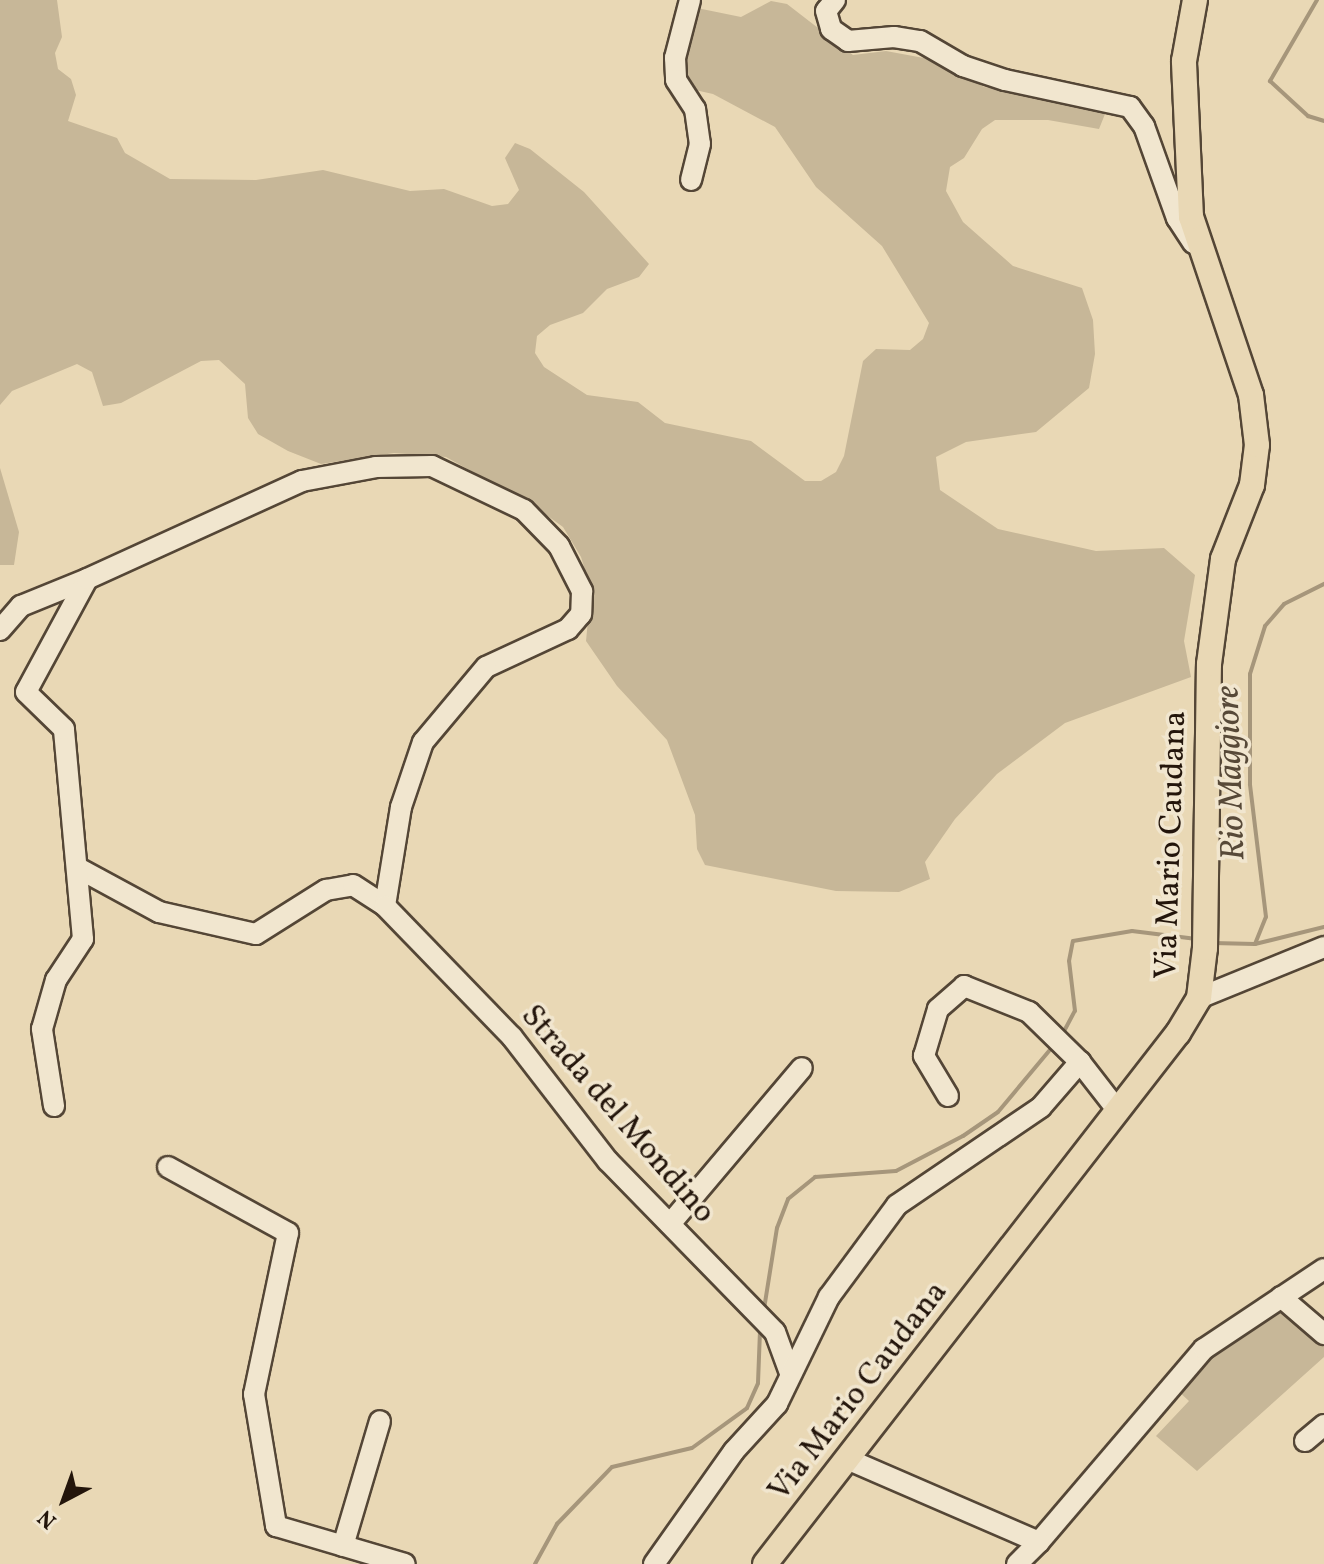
<!DOCTYPE html>
<html>
<head>
<meta charset="utf-8">
<style>
  body { margin:0 }
  #map { position:relative; width:1324px; height:1564px; overflow:hidden; background:#e9d8b5; font-family:Vollkorn,serif }
  div>[style] { position:absolute }
  [style*='--x'] { left:calc(var(--x)*1px); top:calc(var(--y)*1px); width:calc(var(--w)*1px); rotate:calc(var(--a)*1deg) }
  .green>* { inset:0; background:#c7b798 }
  .stream>* { height:4px; margin:-2px; padding:0 2px; transform-origin:2px; border-radius:2px; background:#a6967b }
  .roads { filter:drop-shadow(2px 0 #544636) drop-shadow(-2px 0 #544636) drop-shadow(0 2px #544636) drop-shadow(0 -2px #544636) }
  .minor>* { height:20px; margin:-10px; padding:0 10px; transform-origin:10px; border-radius:10px; background:#f1e6cf }
  .major>* { height:24px; margin:-12px; padding:0 12px; transform-origin:12px; border-radius:12px; background:#e9d8b5 }
  span { translate:-50% -50%; white-space:nowrap; text-align:center; line-height:1.15; -webkit-text-stroke:7px #f1e6cf; paint-order:stroke }
  .street-label { font-size:32px; color:#23150b }
  .water-label { font-size:34px; color:#574938; font-style:italic }
  .north { position:absolute; left:24px; top:1460px; width:80px; height:80px; -webkit-text-stroke:6px #f1e6cf; paint-order:stroke; rotate:221deg; font-size:22px; font-weight:700; line-height:32px; text-align:center; color:#23150b }
  .north::after { content:''; display:block; margin:auto; width:28px; height:36px; background:#23150b; clip-path:polygon(50% 0,100% 100%,50% 72%,0 100%) }
</style>
</head>
<body>
<div id="map">
  <div class="green">
    <i style="clip-path:polygon(0 0,57px 0,62px 37px,55px 53px,58px 69px,71px 79px,76px 95px,68px 121px,117px 138px,125px 153px,170px 179px,256px 180px,323px 170px,410px 191px,444px 189px,492px 206px,508px 204px,519px 190px,505px 158px,515px 143px,530px 149px,584px 192px,649px 264px,639px 277px,607px 289px,583px 313px,550px 325px,537px 336px,535px 353px,544px 367px,587px 395px,638px 402px,665px 423px,751px 441px,805px 481px,821px 481px,836px 472px,844px 456px,863px 361px,876px 349px,910px 350px,923px 339px,929px 323px,882px 246px,816px 187px,775px 127px,713px 94px,695px 90px,683px 77px,697px 8px,741px 17px,771px 1px,787px 4px,853px 55px,886px 51px,940px 61px,984px 87px,1074px 102px,1105px 114px,1099px 129px,1048px 120px,995px 120px,982px 129px,964px 158px,950px 167px,946px 191px,963px 222px,1013px 266px,1082px 288px,1093px 320px,1095px 354px,1089px 388px,1036px 432px,966px 442px,936px 457px,940px 490px,998px 529px,1096px 551px,1164px 548px,1195px 575px,1184px 641px,1191px 677px,1065px 723px,997px 774px,955px 819px,925px 862px,930px 879px,899px 892px,836px 891px,705px 865px,697px 849px,695px 815px,667px 740px,617px 686px,586px 641px,591px 589px,581px 557px,563px 527px,534px 506px,446px 457px,394px 453px,321px 464px,288px 451px,258px 434px,248px 418px,245px 384px,219px 360px,201px 361px,121px 403px,103px 406px,92px 372px,77px 364px,12px 391px,0 405px)"></i>
    <i style="clip-path:polygon(0 468px,19px 532px,14px 565px,0 565px)"></i>
    <i style="clip-path:polygon(1280px 1310px,1324px 1347px,1324px 1357px,1197px 1471px,1156px 1436px,1189px 1401px,1177px 1390px,1209px 1353px)"></i>
  </div>
  <div class="stream">
    <i style="--x:1317;--y:0;--w:94;--a:120.1"></i>
    <i style="--x:1270;--y:81;--w:52;--a:42.6"></i>
    <i style="--x:1308;--y:116;--w:17;--a:17"></i>
    <i style="--x:1213;--y:943;--w:42;--a:1.4"></i>
    <i style="--x:1255;--y:944;--w:71;--a:-13.8"></i>
    <i style="--x:1255;--y:944;--w:29;--a:-68"></i>
    <i style="--x:1266;--y:917;--w:134;--a:-96.9"></i>
    <i style="--x:1250;--y:784;--w:110;--a:-90"></i>
    <i style="--x:1250;--y:674;--w:50;--a:-72.6"></i>
    <i style="--x:1265;--y:626;--w:29;--a:-49"></i>
    <i style="--x:1284;--y:604;--w:45;--a:-26.6"></i>
    <i style="--x:1062;--y:1035;--w:27;--a:-62"></i>
    <i style="--x:1075;--y:1011;--w:50;--a:-96.8"></i>
    <i style="--x:1069;--y:961;--w:20;--a:-79"></i>
    <i style="--x:1073;--y:941;--w:60;--a:-9.6"></i>
    <i style="--x:1132;--y:931;--w:65;--a:7"></i>
    <i style="--x:764;--y:1309;--w:82;--a:-80.9"></i>
    <i style="--x:777;--y:1228;--w:31;--a:-69"></i>
    <i style="--x:788;--y:1199;--w:35;--a:-39"></i>
    <i style="--x:815;--y:1177;--w:81;--a:-4.2"></i>
    <i style="--x:896;--y:1171;--w:76;--a:-27.6"></i>
    <i style="--x:963;--y:1136;--w:42;--a:-34.4"></i>
    <i style="--x:998;--y:1112;--w:87;--a:-50.1"></i>
    <i style="--x:535;--y:1564;--w:46;--a:-61.2"></i>
    <i style="--x:557;--y:1524;--w:79;--a:-46"></i>
    <i style="--x:612;--y:1467;--w:82;--a:-13.4"></i>
    <i style="--x:692;--y:1448;--w:68;--a:-36"></i>
    <i style="--x:747;--y:1408;--w:27;--a:-66"></i>
    <i style="--x:758;--y:1383;--w:53;--a:-87.8"></i>
  </div>
  <div class="roads">
    <div class="minor">
      <i style="--x:690;--y:0;--w:60;--a:104.5"></i>
      <i style="--x:675;--y:58;--w:22;--a:87"></i>
      <i style="--x:676;--y:80;--w:35;--a:57"></i>
      <i style="--x:695;--y:109;--w:35;--a:82"></i>
      <i style="--x:700;--y:144;--w:37;--a:104"></i>
      <i style="--x:835;--y:0;--w:14;--a:129"></i>
      <i style="--x:826;--y:11;--w:19;--a:74"></i>
      <i style="--x:831;--y:29;--w:21;--a:35"></i>
      <i style="--x:848;--y:41;--w:46;--a:-5"></i>
      <i style="--x:894;--y:37;--w:26;--a:9"></i>
      <i style="--x:920;--y:41;--w:50;--a:30.2"></i>
      <i style="--x:963;--y:66;--w:44;--a:18.4"></i>
      <i style="--x:1005;--y:80;--w:128;--a:12.2"></i>
      <i style="--x:1130;--y:107;--w:24;--a:54"></i>
      <i style="--x:1144;--y:126;--w:98;--a:70.3"></i>
      <i style="--x:1177;--y:218;--w:30;--a:57"></i>
      <i style="--x:0;--y:630;--w:32;--a:-49"></i>
      <i style="--x:21;--y:606;--w:71;--a:-22.2"></i>
      <i style="--x:78;--y:868;--w:92;--a:28.5"></i>
      <i style="--x:159;--y:912;--w:99;--a:12.8"></i>
      <i style="--x:256;--y:934;--w:83;--a:-32.2"></i>
      <i style="--x:326;--y:890;--w:27;--a:-10"></i>
      <i style="--x:353;--y:885;--w:38;--a:33"></i>
      <i style="--x:1199;--y:998;--w:135;--a:-22.2"></i>
      <i style="--x:948;--y:1096;--w:47;--a:-121"></i>
      <i style="--x:924;--y:1056;--w:49;--a:-73.4"></i>
      <i style="--x:938;--y:1009;--w:35;--a:-41"></i>
      <i style="--x:964;--y:986;--w:70;--a:21.8"></i>
      <i style="--x:1029;--y:1012;--w:71;--a:44.4"></i>
      <i style="--x:54;--y:1106;--w:78;--a:-98.9"></i>
      <i style="--x:42;--y:1029;--w:51;--a:-74.1"></i>
      <i style="--x:56;--y:980;--w:49;--a:-56.6"></i>
      <i style="--x:83;--y:939;--w:211;--a:-95.2"></i>
      <i style="--x:64;--y:729;--w:53;--a:-135.8"></i>
      <i style="--x:26;--y:692;--w:128;--a:-61.6"></i>
      <i style="--x:87;--y:579;--w:236;--a:-24.5"></i>
      <i style="--x:302;--y:481;--w:75;--a:-10.7"></i>
      <i style="--x:376;--y:467;--w:56;--a:-1"></i>
      <i style="--x:432;--y:466;--w:102;--a:25.6"></i>
      <i style="--x:524;--y:510;--w:50;--a:45.8"></i>
      <i style="--x:559;--y:546;--w:51;--a:62.9"></i>
      <i style="--x:582;--y:591;--w:23;--a:92"></i>
      <i style="--x:581;--y:614;--w:20;--a:131"></i>
      <i style="--x:568;--y:629;--w:90;--a:155.1"></i>
      <i style="--x:486;--y:667;--w:98;--a:130"></i>
      <i style="--x:423;--y:742;--w:69;--a:108.7"></i>
      <i style="--x:401;--y:807;--w:100;--a:99.2"></i>
      <i style="--x:385;--y:906;--w:182;--a:45.9"></i>
      <i style="--x:512;--y:1037;--w:157;--a:52.3"></i>
      <i style="--x:608;--y:1161;--w:239;--a:45.7"></i>
      <i style="--x:775;--y:1332;--w:44;--a:69.9"></i>
      <i style="--x:168;--y:1167;--w:137;--a:28.8"></i>
      <i style="--x:288;--y:1233;--w:165;--a:101.9"></i>
      <i style="--x:254;--y:1394;--w:134;--a:80.5"></i>
      <i style="--x:276;--y:1526;--w:134;--a:16.4"></i>
      <i style="--x:670;--y:1224;--w:204;--a:-49.8"></i>
      <i style="--x:1281;--y:1297;--w:57;--a:40.7"></i>
      <i style="--x:1305;--y:1441;--w:25;--a:-40"></i>
      <i style="--x:847;--y:1459;--w:209;--a:23.4"></i>
      <i style="--x:1039;--y:1542;--w:254;--a:-49.5"></i>
      <i style="--x:1204;--y:1349;--w:144;--a:-33.7"></i>
      <i style="--x:343;--y:1546;--w:130;--a:-73.5"></i>
      <i style="--x:654;--y:1564;--w:138;--a:-54.7"></i>
      <i style="--x:734;--y:1451;--w:64;--a:-47.5"></i>
      <i style="--x:777;--y:1404;--w:119;--a:-64.1"></i>
      <i style="--x:829;--y:1297;--w:114;--a:-53.5"></i>
      <i style="--x:897;--y:1205;--w:174;--a:-34.2"></i>
      <i style="--x:1041;--y:1107;--w:60;--a:-49.1"></i>
      <i style="--x:1080;--y:1062;--w:62;--a:52.2"></i>
      <i style="--x:1017;--y:1564;--w:31;--a:-45"></i>
    </div>
    <div class="major">
      <i style="--x:765;--y:1564;--w:673;--a:-52.13"></i>
      <i style="--x:1178;--y:1033;--w:41;--a:-59"></i>
      <i style="--x:1199;--y:998;--w:50;--a:-83.2"></i>
      <i style="--x:1205;--y:948;--w:284;--a:-89.2"></i>
      <i style="--x:1209;--y:664;--w:106;--a:-82.4"></i>
      <i style="--x:1223;--y:559;--w:79;--a:-68.6"></i>
      <i style="--x:1252;--y:485;--w:40;--a:-82.9"></i>
      <i style="--x:1257;--y:445;--w:50;--a:-96.8"></i>
      <i style="--x:1251;--y:395;--w:188;--a:-108.6"></i>
      <i style="--x:1191;--y:217;--w:156;--a:-92.6"></i>
      <i style="--x:1184;--y:61;--w:62;--a:-79.8"></i>
    </div>
  </div>
  <div class="street-label">
    <span style="left:1172px;top:845px;rotate:-88deg">Via Mario Caudana</span>
    <span style="left:617px;top:1115px;rotate:49deg">Strada del Mondino</span>
    <span style="left:859px;top:1392px;rotate:-52deg">Via Mario Caudana</span>
  </div>
  <div class="water-label">
    <span style="left:1232px;top:773px;rotate:-92deg">Rio Maggiore</span>
  </div>
  <div class="north">N</div>
</div>
</body>
</html>
